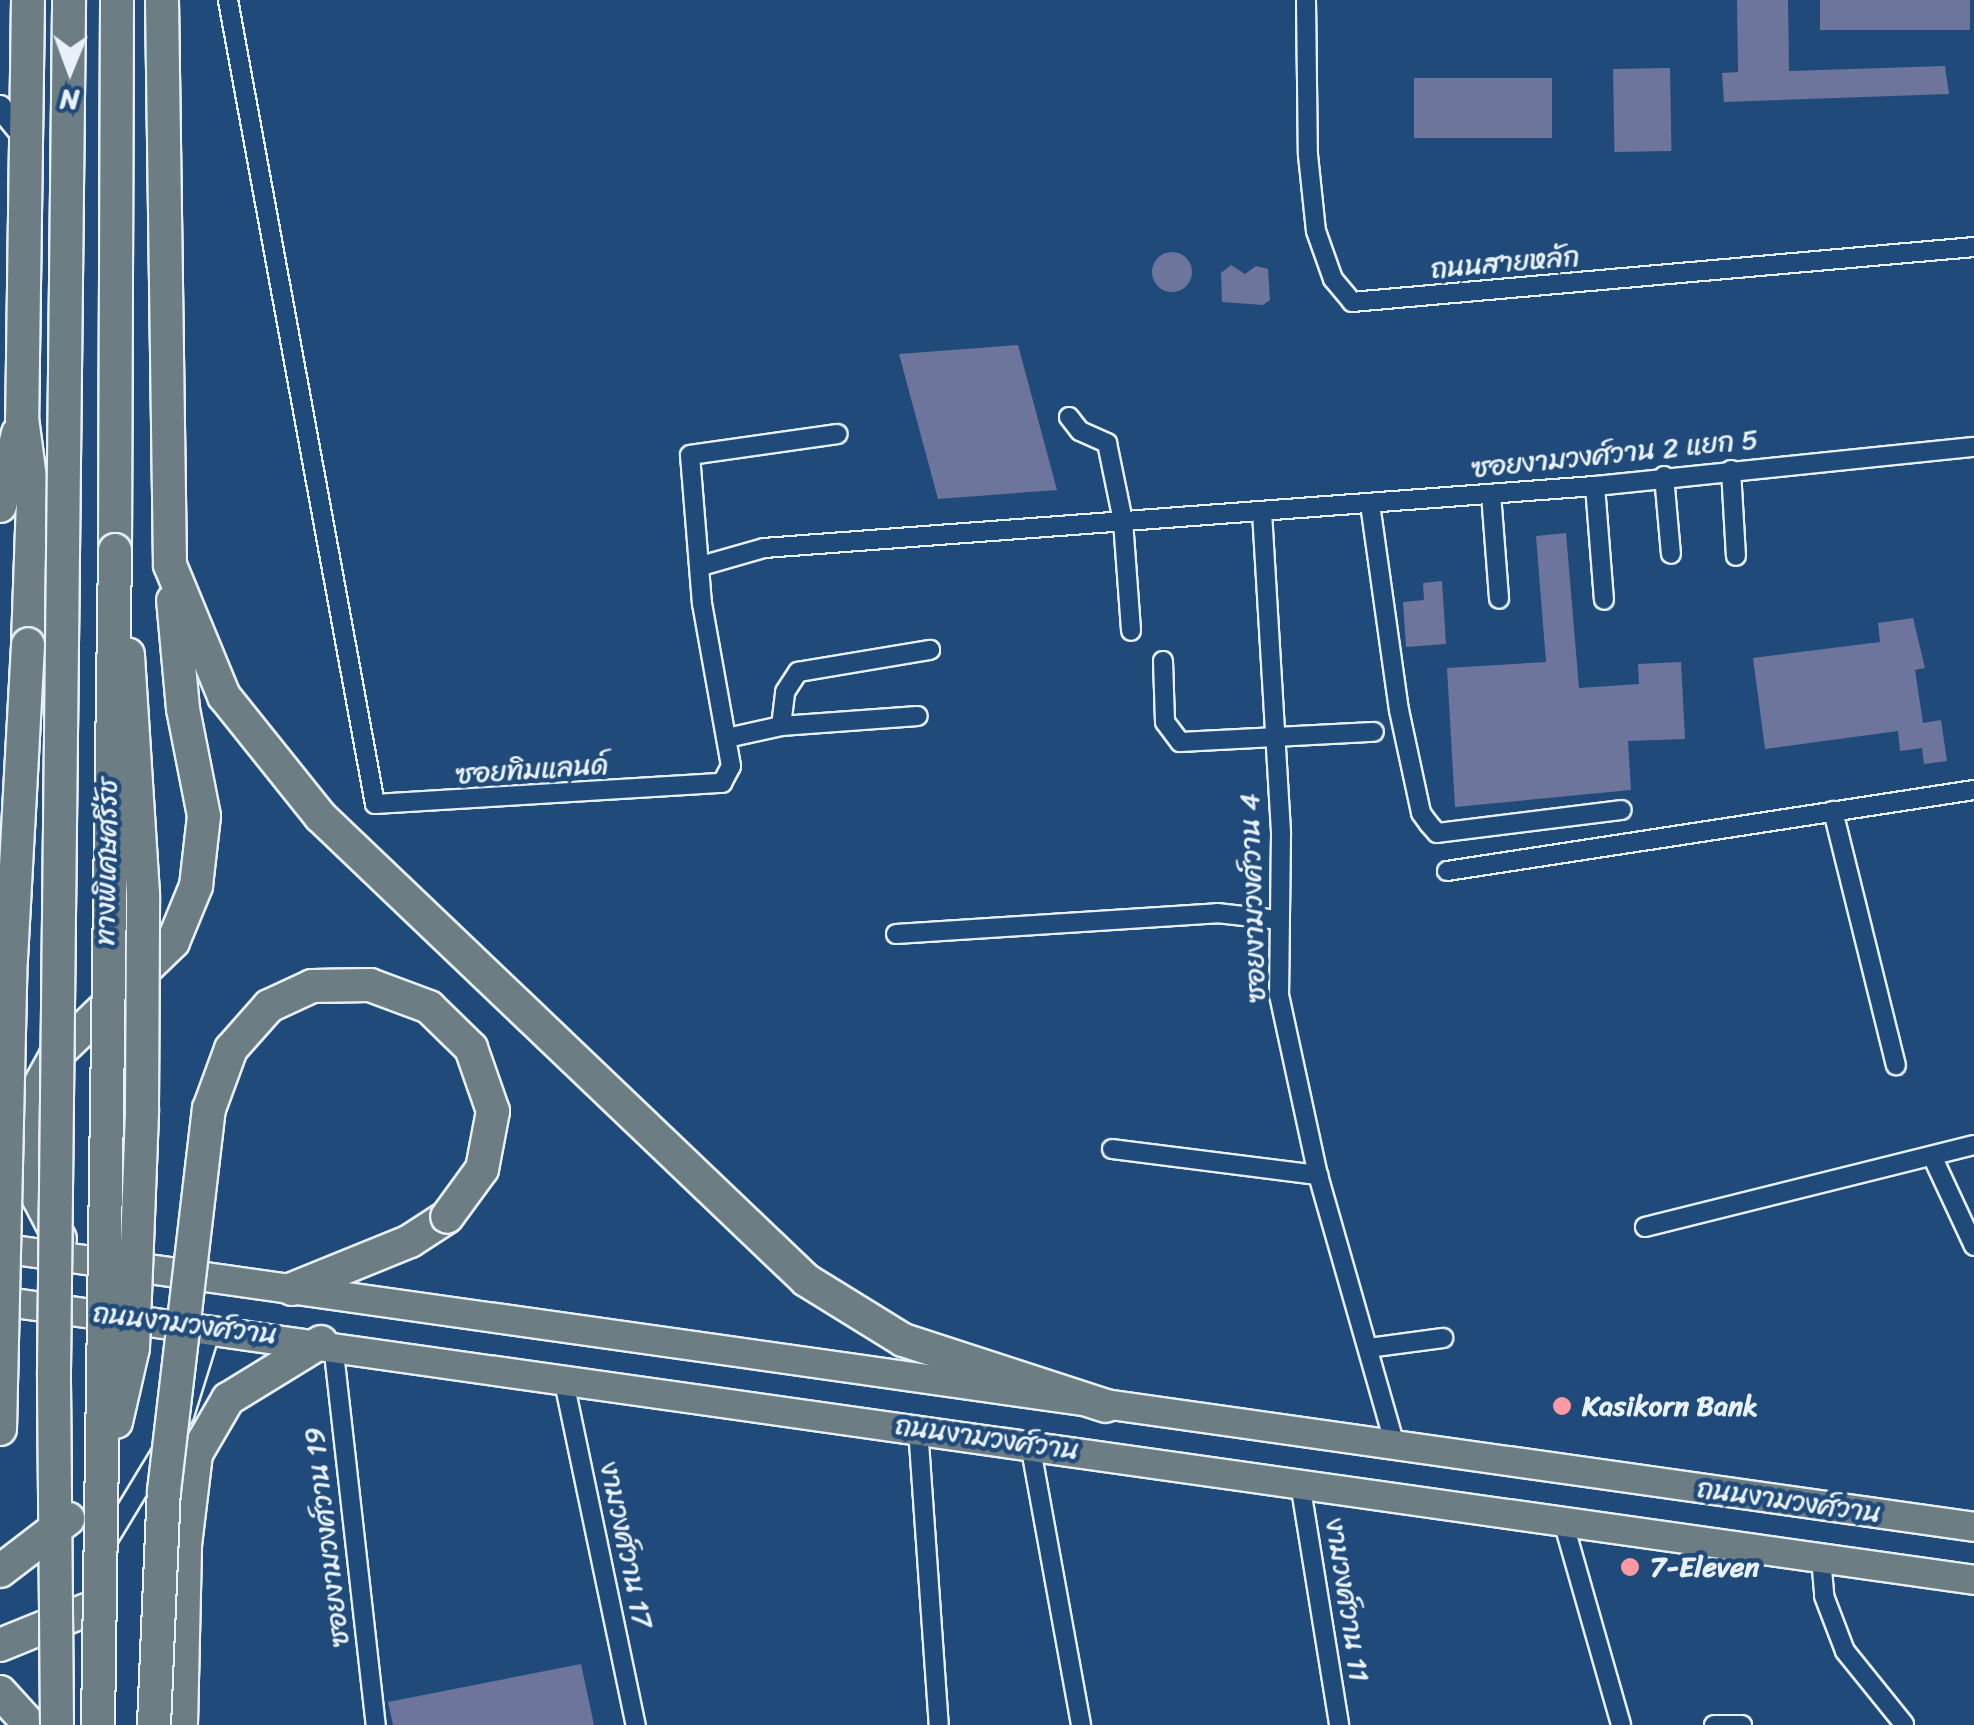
<!DOCTYPE html>
<html>
<head>
<meta charset="utf-8">
<style>
  body { margin:0 }
  #map { position:relative; width:1974px; height:1725px; overflow:hidden; background:#1f4a7a; font-family:Sriracha,"Playpen Sans Thai",sans-serif }
  div>[style] { position:absolute }
  [style*='--x'] { left:calc(var(--x)*1px); top:calc(var(--y)*1px); width:calc(var(--w)*1px); rotate:calc(var(--a)*1deg) }
  .building>* { inset:0; background:#6d759c; transform-origin:0 0 }
  .round { border-radius:50% }
  .roads { filter:drop-shadow(2px 0 #e8f1f8) drop-shadow(-2px 0 #e8f1f8) drop-shadow(0 2px #e8f1f8) drop-shadow(0 -2px #e8f1f8) }
  .minor>* { height:18px; margin:-9px; padding:0 9px; transform-origin:9px; border-radius:9px; background:#1f4a7a }
  .tertiary>* { height:22px; margin:-11px; padding:0 11px; transform-origin:11px; border-radius:11px; background:#1f4a7a }
  .primary>* { height:28px; margin:-14px; padding:0 14px; transform-origin:14px; border-radius:14px; background:#6d7d84 }
  .motorway>* { height:32px; margin:-16px; padding:0 16px; transform-origin:16px; border-radius:16px; background:#6d7d84 }
  .bridges { filter:drop-shadow(2px 0 #e8f1f8) drop-shadow(-2px 0 #e8f1f8) drop-shadow(0 2px #e8f1f8) drop-shadow(0 -2px #e8f1f8) }
  .motorway-bridge>* { height:32px; margin:-16px; padding:0 16px; transform-origin:16px; border-radius:16px; background:#6d7d84 }
  .dots>* { width:28px; height:28px; translate:-50% -50%; box-sizing:border-box; border:5px solid #1f4a7a; border-radius:50% }
  span { translate:-50% -50%; white-space:nowrap; text-align:center; line-height:1.15; -webkit-text-stroke:9px #1f4a7a; paint-order:stroke }
  .street-label { font-size:28px; color:#e8f1f8 }
  .poi-label { font-size:28px; color:#e8f1f8; font-weight:700 }
  .left { translate:0 -50%; text-align:left }
  .north { position:absolute; left:20px; top:20px; width:100px; height:100px; -webkit-text-stroke:8px #1f4a7a; paint-order:stroke; rotate:181deg; font-size:28px; font-weight:700; line-height:40px; text-align:center; color:#e8f1f8 }
  .north::after { content:''; display:block; margin:auto; width:35px; height:45px; background:#e8f1f8; clip-path:polygon(50% 0,100% 100%,50% 72%,0 100%) }
</style>
</head>
<body>
<div id="map">
  <div class="building">
    <i style="clip-path:polygon(1737px 0,1788px 0,1789px 71px,1945px 66px,1949px 94px,1724px 102px,1722px 73px,1738px 72px)"></i>
    <i style="left:1820px;top:0;width:150px;height:30px"></i>
    <i style="left:1670px;top:68px;width:83px;height:57px;rotate:89deg"></i>
    <i style="left:1414px;top:78px;width:138px;height:60px"></i>
    <i class="round" style="left:1152px;top:252px;width:40px;height:40px"></i>
    <i style="clip-path:polygon(1231px 265px,1245px 274px,1256px 266px,1268px 269px,1270px 300px,1263px 305px,1222px 302px,1221px 273px)"></i>
    <i style="clip-path:polygon(1018px 345px,1057px 490px,938px 499px,899px 354px)"></i>
    <i style="clip-path:polygon(1566px 533px,1579px 688px,1639px 684px,1638px 664px,1681px 662px,1685px 739px,1628px 741px,1631px 790px,1455px 807px,1447px 668px,1546px 662px,1536px 536px)"></i>
    <i style="clip-path:polygon(1442px 581px,1446px 644px,1406px 647px,1403px 602px,1424px 600px,1423px 583px)"></i>
    <i style="clip-path:polygon(1913px 618px,1925px 668px,1915px 670px,1923px 723px,1941px 720px,1947px 761px,1924px 764px,1922px 748px,1900px 751px,1898px 731px,1765px 749px,1753px 658px,1880px 642px,1878px 623px)"></i>
    <i style="clip-path:polygon(581px 1664px,594px 1725px,393px 1725px,388px 1702px)"></i>
  </div>
  <div class="roads">
    <div class="minor">
      <i style="--x:228;--y:0;--w:817;--a:79.64"></i>
      <i style="--x:375;--y:804;--w:348;--a:-3.5"></i>
      <i style="--x:722;--y:783;--w:19;--a:-62"></i>
      <i style="--x:731;--y:766;--w:165;--a:-100.1"></i>
      <i style="--x:702;--y:604;--w:149;--a:-94.6"></i>
      <i style="--x:690;--y:455;--w:149;--a:-8.1"></i>
      <i style="--x:1306;--y:0;--w:155;--a:89.3"></i>
      <i style="--x:1308;--y:155;--w:76;--a:84"></i>
      <i style="--x:1316;--y:231;--w:51;--a:70.5"></i>
      <i style="--x:1333;--y:279;--w:30;--a:50"></i>
      <i style="--x:1352;--y:302;--w:624;--a:-5.05"></i>
      <i style="--x:1069;--y:417;--w:18;--a:52"></i>
      <i style="--x:1080;--y:431;--w:30;--a:24"></i>
      <i style="--x:1107;--y:443;--w:80;--a:78.4"></i>
      <i style="--x:1123;--y:521;--w:110;--a:85.8"></i>
      <i style="--x:1731;--y:470;--w:86;--a:86.7"></i>
      <i style="--x:1664;--y:476;--w:78;--a:84.9"></i>
      <i style="--x:1595;--y:486;--w:114;--a:85.5"></i>
      <i style="--x:1491;--y:494;--w:105;--a:85.6"></i>
      <i style="--x:1370;--y:504;--w:208;--a:82"></i>
      <i style="--x:1399;--y:710;--w:105;--a:77.9"></i>
      <i style="--x:1421;--y:813;--w:14;--a:54"></i>
      <i style="--x:1429;--y:824;--w:12;--a:48"></i>
      <i style="--x:1437;--y:833;--w:186;--a:-7.1"></i>
      <i style="--x:1262;--y:512;--w:323;--a:86.6"></i>
      <i style="--x:1281;--y:834;--w:161;--a:90.7"></i>
      <i style="--x:1279;--y:995;--w:184;--a:77.8"></i>
      <i style="--x:1318;--y:1175;--w:284;--a:74.1"></i>
      <i style="--x:701;--y:566;--w:66;--a:-15.9"></i>
      <i style="--x:764;--y:548;--w:833;--a:-4.27"></i>
      <i style="--x:1595;--y:486;--w:381;--a:-5.9"></i>
      <i style="--x:1163;--y:661;--w:61;--a:88.1"></i>
      <i style="--x:1165;--y:722;--w:25;--a:53"></i>
      <i style="--x:1180;--y:742;--w:194;--a:-3"></i>
      <i style="--x:781;--y:726;--w:137;--a:-4.2"></i>
      <i style="--x:727;--y:738;--w:55;--a:-12.5"></i>
      <i style="--x:781;--y:726;--w:34;--a:-83"></i>
      <i style="--x:785;--y:692;--w:24;--a:-57"></i>
      <i style="--x:798;--y:672;--w:134;--a:-9.5"></i>
      <i style="--x:1833;--y:811;--w:262;--a:76.1"></i>
      <i style="--x:1447;--y:871;--w:533;--a:-8.74"></i>
      <i style="--x:896;--y:934;--w:322;--a:-3.7"></i>
      <i style="--x:1217;--y:913;--w:61;--a:6.5"></i>
      <i style="--x:1112;--y:1149;--w:208;--a:7.2"></i>
      <i style="--x:1932;--y:1156;--w:99;--a:65"></i>
      <i style="--x:1645;--y:1227;--w:339;--a:-14"></i>
      <i style="--x:333;--y:1344;--w:383;--a:83.6"></i>
      <i style="--x:1369;--y:1348;--w:75;--a:-7.7"></i>
      <i style="--x:563;--y:1377;--w:356;--a:78.2"></i>
      <i style="--x:184;--y:1416;--w:94;--a:-72.7"></i>
      <i style="--x:918;--y:1428;--w:298;--a:86"></i>
      <i style="--x:1030;--y:1444;--w:286;--a:79.7"></i>
      <i style="--x:1300;--y:1483;--w:245;--a:80.8"></i>
      <i style="--x:1563;--y:1521;--w:212;--a:74.1"></i>
      <i style="--x:108;--y:1540;--w:104;--a:-58.8"></i>
      <i style="--x:1821;--y:1558;--w:38;--a:85"></i>
      <i style="--x:1824;--y:1596;--w:59;--a:69.1"></i>
      <i style="--x:1845;--y:1651;--w:94;--a:51.1"></i>
      <i style="--x:1714;--y:1725;--w:28;--a:0"></i>
    </div>
    <div class="tertiary">
      <i style="--x:0;--y:107;--w:43;--a:50.7"></i>
    </div>
    <div class="primary">
      <i style="--x:0;--y:1248;--w:1994;--a:8.04"></i>
      <i style="--x:0;--y:1301;--w:1994;--a:8.04"></i>
    </div>
    <div class="motorway">
      <i style="--x:28;--y:0;--w:418;--a:90.8"></i>
      <i style="--x:22;--y:418;--w:83;--a:82.4"></i>
      <i style="--x:33;--y:500;--w:144;--a:92"></i>
      <i style="--x:162;--y:0;--w:565;--a:89.19"></i>
      <i style="--x:170;--y:565;--w:142;--a:67.6"></i>
      <i style="--x:224;--y:696;--w:154;--a:51.3"></i>
      <i style="--x:320;--y:816;--w:672;--a:43.67"></i>
      <i style="--x:806;--y:1280;--w:114;--a:31.7"></i>
      <i style="--x:903;--y:1340;--w:213;--a:18"></i>
      <i style="--x:0;--y:506;--w:75;--a:-76.1"></i>
      <i style="--x:115;--y:550;--w:550;--a:-89.79"></i>
      <i style="--x:60;--y:1239;--w:45;--a:-117.7"></i>
      <i style="--x:39;--y:1199;--w:111;--a:-90.5"></i>
      <i style="--x:38;--y:1088;--w:38;--a:-61"></i>
      <i style="--x:56;--y:1055;--w:163;--a:-44"></i>
      <i style="--x:173;--y:942;--w:61;--a:-67.7"></i>
      <i style="--x:196;--y:886;--w:70;--a:-83.5"></i>
      <i style="--x:204;--y:816;--w:109;--a:-101.1"></i>
      <i style="--x:183;--y:709;--w:109;--a:-95.2"></i>
      <i style="--x:292;--y:1289;--w:127;--a:-22.1"></i>
      <i style="--x:410;--y:1241;--w:44;--a:-33"></i>
      <i style="--x:0;--y:1645;--w:93;--a:-22.1"></i>
      <i style="--x:0;--y:1692;--w:45;--a:47.7"></i>
      <i style="--x:181;--y:1725;--w:180;--a:-88.7"></i>
      <i style="--x:185;--y:1545;--w:92;--a:-83.1"></i>
      <i style="--x:196;--y:1454;--w:64;--a:-59.8"></i>
      <i style="--x:228;--y:1399;--w:109;--a:-31.5"></i>
    </div>
  </div>
  <div class="bridges">
    <div class="motorway-bridge">
      <i style="--x:116;--y:1422;--w:76;--a:-77.1"></i>
      <i style="--x:133;--y:1348;--w:239;--a:-87.8"></i>
      <i style="--x:142;--y:1109;--w:215;--a:-89.7"></i>
      <i style="--x:143;--y:894;--w:240;--a:-93.6"></i>
      <i style="--x:0;--y:1429;--w:470;--a:-88.7"></i>
      <i style="--x:11;--y:959;--w:315;--a:-86.9"></i>
      <i style="--x:0;--y:1571;--w:86;--a:-37.4"></i>
      <i style="--x:57;--y:1725;--w:353;--a:-90.5"></i>
      <i style="--x:54;--y:1372;--w:1372;--a:-89.37"></i>
      <i style="--x:98;--y:1725;--w:1175;--a:-89.17"></i>
      <i style="--x:154;--y:1725;--w:234;--a:-87.6"></i>
      <i style="--x:164;--y:1491;--w:385;--a:-83.3"></i>
      <i style="--x:209;--y:1109;--w:64;--a:-69.9"></i>
      <i style="--x:231;--y:1049;--w:57;--a:-48.5"></i>
      <i style="--x:269;--y:1006;--w:47;--a:-24.9"></i>
      <i style="--x:312;--y:986;--w:58;--a:-1"></i>
      <i style="--x:370;--y:985;--w:63;--a:20.4"></i>
      <i style="--x:429;--y:1007;--w:59;--a:44.3"></i>
      <i style="--x:471;--y:1048;--w:67;--a:70.8"></i>
      <i style="--x:493;--y:1111;--w:59;--a:100.7"></i>
      <i style="--x:482;--y:1169;--w:59;--a:126.1"></i>
    </div>
  </div>
  <div class="dots">
    <i style="left:1562px;top:1406px;background:#ff9aa2"></i>
    <i style="left:1630px;top:1567px;background:#ff9aa2"></i>
  </div>
  <div class="street-label">
    <span style="left:1505px;top:263px;rotate:-5deg">ถนนสายหลัก</span>
    <span style="left:1615px;top:454px;rotate:-6deg">ซอยงามวงศ์วาน 2 แยก 5</span>
    <span style="left:532px;top:770px;rotate:-4deg">ซอยทิมแลนด์</span>
    <span style="left:107px;top:862px;rotate:-89deg">ทางพิเศษศรีรัช</span>
    <span style="left:1253px;top:898px;rotate:-92deg">ซอยงามวงศ์วาน 4</span>
    <span style="left:185px;top:1324px;rotate:7deg">ถนนงามวงศ์วาน</span>
    <span style="left:987px;top:1438px;rotate:8deg">ถนนงามวงศ์วาน</span>
    <span style="left:1789px;top:1501px;rotate:8deg">ถนนงามวงศ์วาน</span>
    <span style="left:327px;top:1537px;rotate:-97deg">ซอยงามวงศ์วาน 19</span>
    <span style="left:626px;top:1545px;rotate:78deg">งามวงศ์วาน 17</span>
    <span style="left:1347px;top:1600px;rotate:81deg">งามวงศ์วาน 11</span>
  </div>
  <div class="poi-label">
    <span class="left" style="left:1582px;top:1406px">Kasikorn Bank</span>
    <span class="left" style="left:1650px;top:1567px">7-Eleven</span>
  </div>
  <div class="north">N</div>
</div>
</body>
</html>
